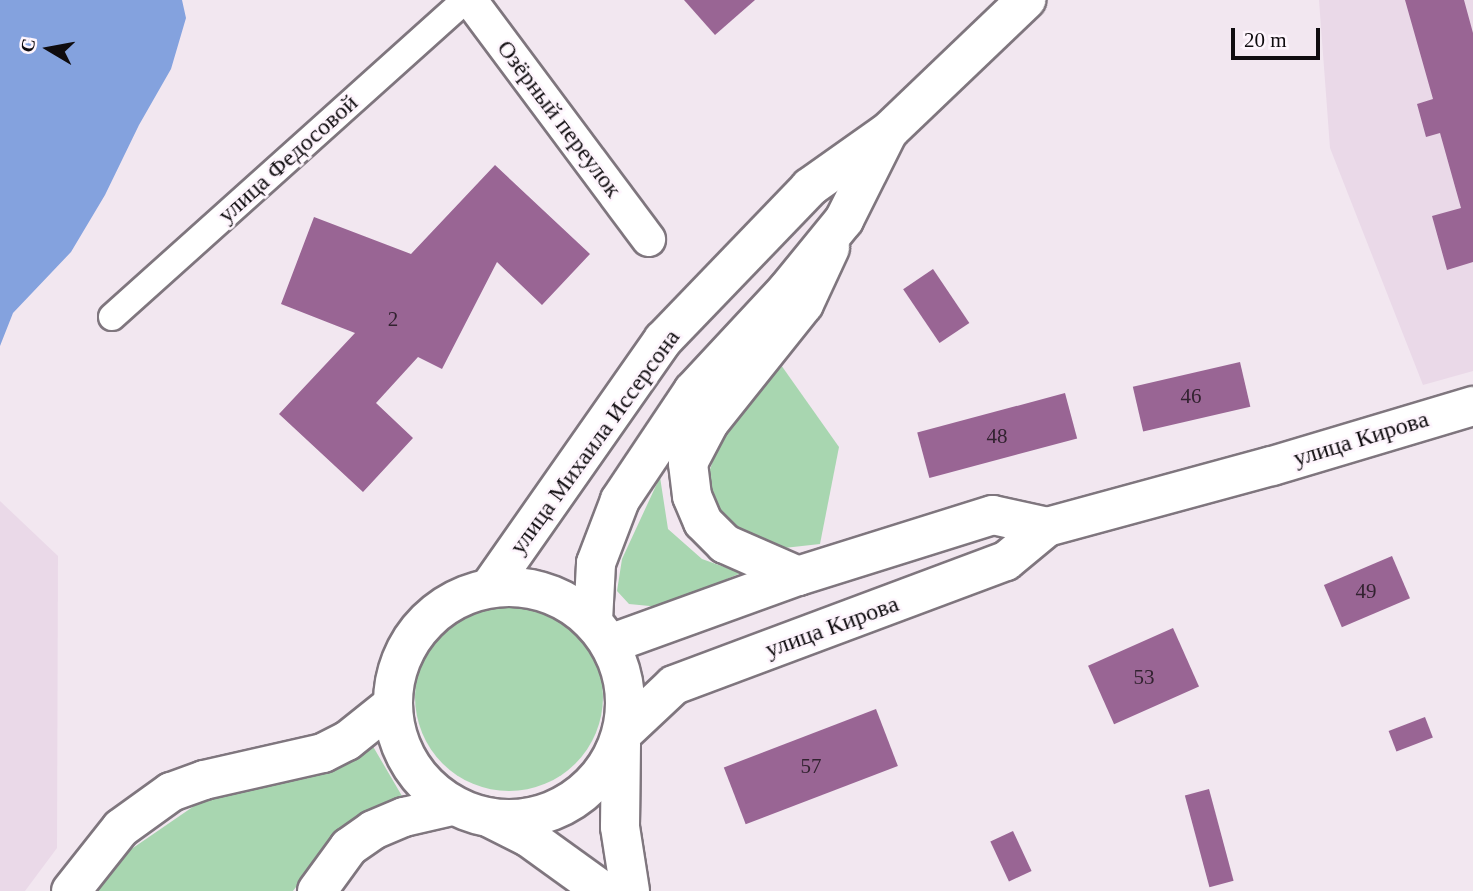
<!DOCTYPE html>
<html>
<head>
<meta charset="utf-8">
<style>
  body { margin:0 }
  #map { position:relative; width:1473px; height:891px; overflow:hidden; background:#f2e7f0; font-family:"Times New Roman",serif }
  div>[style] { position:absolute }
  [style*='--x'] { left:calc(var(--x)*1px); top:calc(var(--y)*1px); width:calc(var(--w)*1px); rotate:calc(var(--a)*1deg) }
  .built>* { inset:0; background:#ead9e8 }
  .green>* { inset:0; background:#a8d6b0 }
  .round { border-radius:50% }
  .water>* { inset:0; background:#84a2de }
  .building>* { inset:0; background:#996594; transform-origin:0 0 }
  .roads { filter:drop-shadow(2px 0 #7f767e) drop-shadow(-2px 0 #7f767e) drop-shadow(0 2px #7f767e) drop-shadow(0 -2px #7f767e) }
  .pedestrian>* { height:26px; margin:-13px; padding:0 13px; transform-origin:13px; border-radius:13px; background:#fff }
  .minor>* { height:33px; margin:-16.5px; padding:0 16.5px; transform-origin:16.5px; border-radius:16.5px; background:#fff }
  .tertiary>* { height:38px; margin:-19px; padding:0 19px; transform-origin:19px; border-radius:19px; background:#fff }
  .secondary>* { height:38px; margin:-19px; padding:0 19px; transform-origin:19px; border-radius:19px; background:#fff }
  .secondary>.ring { margin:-19px; padding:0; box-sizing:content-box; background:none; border:38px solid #fff; border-radius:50% }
  span { translate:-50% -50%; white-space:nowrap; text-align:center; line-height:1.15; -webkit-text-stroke:5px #fef5fd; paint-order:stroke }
  .number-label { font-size:21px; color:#322230 }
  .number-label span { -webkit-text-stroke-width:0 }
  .street-label { font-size:24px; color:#0f0c0f }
  .north { position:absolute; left:14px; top:14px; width:70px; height:70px; -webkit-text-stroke:5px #fef5fd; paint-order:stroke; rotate:280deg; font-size:19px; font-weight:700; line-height:28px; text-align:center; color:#0f0c0f }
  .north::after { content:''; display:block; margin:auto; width:24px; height:32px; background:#0f0c0f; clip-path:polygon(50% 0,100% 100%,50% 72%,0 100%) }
  .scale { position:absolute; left:1231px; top:28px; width:89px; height:32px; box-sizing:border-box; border:4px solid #0f0c0f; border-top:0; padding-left:9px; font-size:21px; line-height:24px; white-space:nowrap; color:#0f0c0f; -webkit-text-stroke:5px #fef5fd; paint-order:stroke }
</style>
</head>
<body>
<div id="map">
  <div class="built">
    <i style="clip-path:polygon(1319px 0,1473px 0,1473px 371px,1423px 385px,1330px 148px)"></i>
    <i style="clip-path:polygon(0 501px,58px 556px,57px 848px,25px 891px,0 891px)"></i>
  </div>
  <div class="green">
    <i style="clip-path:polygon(781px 365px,839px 447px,820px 544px,784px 548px,747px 541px,721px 516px,706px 480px,720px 442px)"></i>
    <i style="clip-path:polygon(660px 477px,668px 529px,702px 559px,741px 573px,660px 607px,629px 604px,617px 591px,622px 559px)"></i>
    <i class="round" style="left:415px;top:603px;width:188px;height:188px"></i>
    <i style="clip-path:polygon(371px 743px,402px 796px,330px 842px,293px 891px,96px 891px,130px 850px,197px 804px,232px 791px,309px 778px)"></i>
  </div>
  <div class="water">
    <i style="clip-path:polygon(0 0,182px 0,186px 18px,171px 69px,139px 125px,105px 195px,71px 252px,13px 313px,0 346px)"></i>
  </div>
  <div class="building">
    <i style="clip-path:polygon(684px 0,755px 0,715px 35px)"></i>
    <i style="clip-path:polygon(1405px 0,1464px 0,1473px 33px,1473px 262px,1447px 270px,1432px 216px,1461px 208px,1440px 133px,1426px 137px,1417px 104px,1433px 99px)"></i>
    <i style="clip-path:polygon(495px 165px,590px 254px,542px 305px,497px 262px,442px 369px,418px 357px,376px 403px,413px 438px,363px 492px,279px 414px,355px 333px,281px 304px,314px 217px,411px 254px)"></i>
    <i style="left:933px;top:269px;width:65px;height:36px;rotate:56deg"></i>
    <i style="left:1240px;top:362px;width:46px;height:110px;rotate:77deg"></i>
    <i style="left:1065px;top:393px;width:47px;height:153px;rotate:75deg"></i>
    <i style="left:1392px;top:556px;width:46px;height:74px;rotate:67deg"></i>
    <i style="left:1173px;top:628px;width:64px;height:93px;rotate:66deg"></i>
    <i style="left:876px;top:709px;width:61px;height:163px;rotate:69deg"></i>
    <i style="left:1425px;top:717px;width:22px;height:39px;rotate:69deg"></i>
    <i style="left:1209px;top:789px;width:95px;height:25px;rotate:75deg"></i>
    <i style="left:1013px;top:831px;width:44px;height:25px;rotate:65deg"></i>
  </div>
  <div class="roads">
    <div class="pedestrian">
      <i style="--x:112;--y:317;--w:474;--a:-41.9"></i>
    </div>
    <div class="minor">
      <i style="--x:470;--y:0;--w:298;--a:53.3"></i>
    </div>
    <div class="tertiary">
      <i style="--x:798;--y:576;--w:80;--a:-156.3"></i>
      <i style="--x:725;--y:544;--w:31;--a:-135"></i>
      <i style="--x:703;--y:522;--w:28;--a:-113"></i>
      <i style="--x:692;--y:496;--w:33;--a:-97"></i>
      <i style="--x:688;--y:463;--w:45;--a:-62.3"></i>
      <i style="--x:709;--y:423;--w:152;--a:-51.4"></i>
      <i style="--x:804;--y:304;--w:62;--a:-65.1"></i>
    </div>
    <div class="secondary">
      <i class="ring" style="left:393px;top:587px;width:194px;height:194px"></i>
      <i style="--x:490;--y:587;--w:302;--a:-55"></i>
      <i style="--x:663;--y:340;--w:212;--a:-46.1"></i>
      <i style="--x:810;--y:187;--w:97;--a:-35.3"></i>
      <i style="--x:889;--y:131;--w:190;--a:-43.7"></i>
      <i style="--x:593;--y:621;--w:58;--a:-87"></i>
      <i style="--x:596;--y:563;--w:67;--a:-69.1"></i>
      <i style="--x:620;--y:500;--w:131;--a:-56.2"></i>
      <i style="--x:693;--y:391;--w:137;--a:-47.1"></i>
      <i style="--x:786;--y:291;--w:92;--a:-50.8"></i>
      <i style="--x:844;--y:220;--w:94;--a:-63.4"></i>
      <i style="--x:610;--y:644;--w:200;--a:-19.9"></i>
      <i style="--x:798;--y:576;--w:204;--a:-17.4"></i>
      <i style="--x:993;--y:515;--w:55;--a:12.5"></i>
      <i style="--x:622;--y:734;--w:71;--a:-43.3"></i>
      <i style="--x:674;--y:685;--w:354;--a:-20.5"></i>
      <i style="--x:1006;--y:561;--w:53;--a:-39.7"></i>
      <i style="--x:1047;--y:527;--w:233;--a:-15.2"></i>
      <i style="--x:1272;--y:466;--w:210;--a:-16.6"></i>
      <i style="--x:621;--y:744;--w:83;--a:90.7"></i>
      <i style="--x:620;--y:827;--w:65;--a:81.1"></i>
      <i style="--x:492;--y:819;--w:40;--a:26.6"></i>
      <i style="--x:528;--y:837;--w:92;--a:35.8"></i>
      <i style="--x:71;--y:891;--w:80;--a:-51.6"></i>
      <i style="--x:121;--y:828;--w:62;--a:-35.8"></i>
      <i style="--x:171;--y:792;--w:35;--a:-20"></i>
      <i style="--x:204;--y:780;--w:122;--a:-12.8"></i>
      <i style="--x:323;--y:753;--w:27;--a:-27"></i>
      <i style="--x:347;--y:741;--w:58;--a:-38.7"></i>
      <i style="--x:317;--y:891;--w:54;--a:-54"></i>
      <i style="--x:349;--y:847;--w:29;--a:-35"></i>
      <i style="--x:373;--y:830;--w:34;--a:-23"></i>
      <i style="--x:404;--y:817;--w:49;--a:-12.9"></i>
    </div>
  </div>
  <div class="number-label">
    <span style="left:393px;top:319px">2</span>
    <span style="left:1191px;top:396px">46</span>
    <span style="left:997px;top:436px">48</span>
    <span style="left:1366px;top:591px">49</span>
    <span style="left:1144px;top:677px">53</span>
    <span style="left:811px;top:766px">57</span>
  </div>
  <div class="street-label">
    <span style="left:559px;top:119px;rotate:53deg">Озёрный переулок</span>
    <span style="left:288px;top:159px;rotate:-42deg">улица Федосовой</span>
    <span style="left:1361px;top:439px;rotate:-17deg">улица Кирова</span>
    <span style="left:595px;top:442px;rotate:-54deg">улица Михаила Иссерсона</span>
    <span style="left:832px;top:627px;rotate:-20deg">улица Кирова</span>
  </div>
  <div class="north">С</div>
  <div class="scale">20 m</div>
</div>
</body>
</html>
